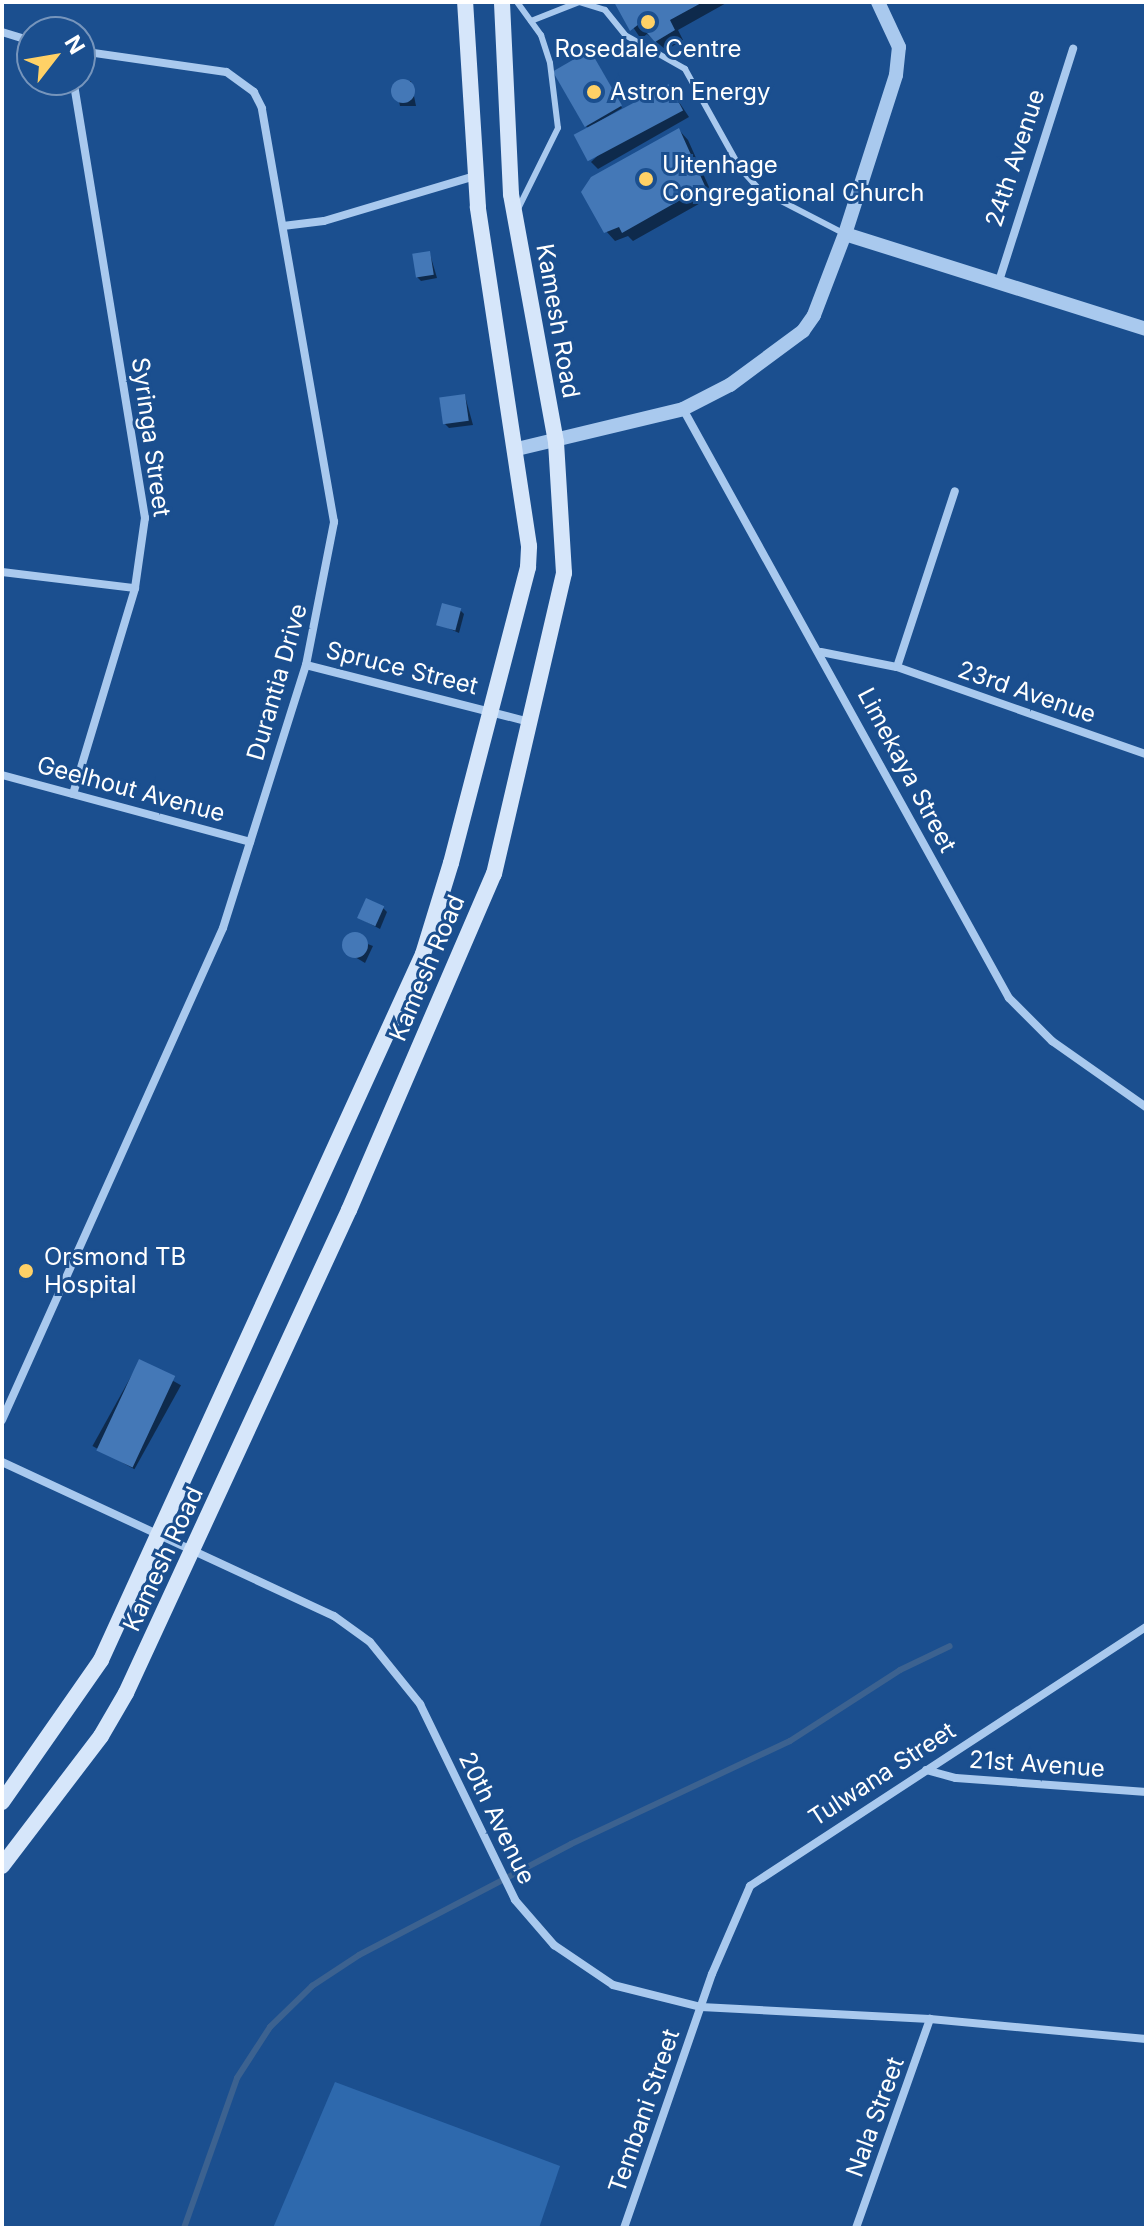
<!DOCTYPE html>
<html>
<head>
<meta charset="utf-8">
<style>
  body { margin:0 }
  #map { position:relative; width:1148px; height:2230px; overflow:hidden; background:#1b4f8f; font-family:Inter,sans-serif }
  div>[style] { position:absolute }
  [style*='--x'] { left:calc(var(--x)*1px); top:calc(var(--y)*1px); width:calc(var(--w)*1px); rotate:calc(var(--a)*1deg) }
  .green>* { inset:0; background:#2e69ad }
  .shadow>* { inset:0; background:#0007; transform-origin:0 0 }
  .stream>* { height:6px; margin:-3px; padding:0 3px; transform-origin:3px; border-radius:3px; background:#3c6290 }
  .building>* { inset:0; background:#4478b7; transform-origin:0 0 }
  .round { border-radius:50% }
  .service>* { height:6px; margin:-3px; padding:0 3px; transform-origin:3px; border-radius:3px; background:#a9c9ee }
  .minor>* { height:8px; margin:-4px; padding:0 4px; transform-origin:4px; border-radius:4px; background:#a9c9ee }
  .tertiary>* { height:14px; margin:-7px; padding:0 7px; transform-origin:7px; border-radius:7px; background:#a9c9ee }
  .secondary>* { height:16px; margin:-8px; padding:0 8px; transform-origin:8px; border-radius:8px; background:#d6e6fa }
  .dots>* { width:22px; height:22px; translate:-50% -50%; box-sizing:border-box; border:4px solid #1b4f8f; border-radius:50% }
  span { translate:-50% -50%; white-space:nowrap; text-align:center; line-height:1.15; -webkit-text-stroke:6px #1b4f8f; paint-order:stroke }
  .poi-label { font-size:24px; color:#fff }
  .left { translate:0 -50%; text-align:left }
  .street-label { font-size:24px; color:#fff }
  .frame { position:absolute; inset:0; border:4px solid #fff; pointer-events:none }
  .north { position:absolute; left:16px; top:16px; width:80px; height:80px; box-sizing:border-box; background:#1b4f8f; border:2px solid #7695bc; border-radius:50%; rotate:59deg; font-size:22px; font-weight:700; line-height:32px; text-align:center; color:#fff }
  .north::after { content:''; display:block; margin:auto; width:28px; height:36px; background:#ffd166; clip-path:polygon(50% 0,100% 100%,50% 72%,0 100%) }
</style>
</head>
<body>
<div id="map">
  <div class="green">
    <i style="clip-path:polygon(335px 2082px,560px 2166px,539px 2228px,273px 2228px)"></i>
  </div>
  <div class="shadow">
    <i style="clip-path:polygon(616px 2px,728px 2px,678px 30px,683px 40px,666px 50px,647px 34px,641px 39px)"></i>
    <i style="clip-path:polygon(591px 54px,622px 108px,588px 128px,586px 126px)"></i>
    <i style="clip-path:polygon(411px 81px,416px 106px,400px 106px,395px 82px)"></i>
    <i style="clip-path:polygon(669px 87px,689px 117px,598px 169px,591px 162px)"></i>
    <i style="clip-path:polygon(679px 130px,688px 140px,713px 196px,633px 241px,628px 236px,615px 241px,606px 231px)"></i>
    <i style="clip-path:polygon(430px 254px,437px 278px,421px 281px,417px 277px)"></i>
    <i style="clip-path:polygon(465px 396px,473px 425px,449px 428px,445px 424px)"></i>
    <i style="clip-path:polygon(460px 610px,464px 614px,459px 633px,439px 624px)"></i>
    <i style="clip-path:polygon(383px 908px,387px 912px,380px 929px,359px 918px)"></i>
    <i style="clip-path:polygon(346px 936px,373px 946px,365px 963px,345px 951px)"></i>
    <i style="left:139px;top:1362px;width:48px;height:96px;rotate:29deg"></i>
  </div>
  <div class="stream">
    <i style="--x:184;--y:2228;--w:159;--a:-70.5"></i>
    <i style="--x:237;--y:2078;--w:61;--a:-57.1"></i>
    <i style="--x:270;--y:2027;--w:59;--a:-44.3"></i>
    <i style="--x:312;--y:1986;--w:56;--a:-33.4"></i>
    <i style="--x:359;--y:1955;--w:239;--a:-27.6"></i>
    <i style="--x:571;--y:1844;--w:242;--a:-25.2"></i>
    <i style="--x:790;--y:1741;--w:131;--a:-32.8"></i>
    <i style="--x:900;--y:1670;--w:55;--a:-25.6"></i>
  </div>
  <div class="building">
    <i style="clip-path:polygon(614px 2px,703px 2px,670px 20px,675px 30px,655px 42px,639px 24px,630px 31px)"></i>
    <i style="left:590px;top:50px;width:64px;height:43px;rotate:60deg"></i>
    <i class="round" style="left:391px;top:79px;width:24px;height:24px"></i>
    <i style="left:669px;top:84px;width:30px;height:108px;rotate:62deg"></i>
    <i style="clip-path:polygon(679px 128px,705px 186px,622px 233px,619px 227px,604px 233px,581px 192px,591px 177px)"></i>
    <i style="left:430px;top:251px;width:24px;height:18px;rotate:81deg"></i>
    <i style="left:465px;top:394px;width:27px;height:26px;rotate:82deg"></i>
    <i style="left:442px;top:603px;width:20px;height:23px;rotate:15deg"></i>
    <i style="left:366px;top:898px;width:20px;height:22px;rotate:24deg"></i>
    <i class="round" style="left:342px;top:932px;width:26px;height:26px"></i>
    <i style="left:139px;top:1359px;width:40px;height:101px;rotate:25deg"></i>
  </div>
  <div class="service">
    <i style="--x:517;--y:2;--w:41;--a:54"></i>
    <i style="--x:541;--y:35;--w:29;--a:72"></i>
    <i style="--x:550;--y:63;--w:65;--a:83"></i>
    <i style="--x:558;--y:128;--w:90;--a:116.3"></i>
    <i style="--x:531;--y:21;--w:52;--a:-21.6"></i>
    <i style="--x:579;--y:2;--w:27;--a:17"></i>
    <i style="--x:605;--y:10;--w:32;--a:51"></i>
    <i style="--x:625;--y:35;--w:69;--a:29.5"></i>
    <i style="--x:685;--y:69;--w:113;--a:60.9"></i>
    <i style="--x:740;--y:168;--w:30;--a:48"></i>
    <i style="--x:760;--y:190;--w:96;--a:27.4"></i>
  </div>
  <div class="minor">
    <i style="--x:2;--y:32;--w:31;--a:17"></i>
    <i style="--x:283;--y:226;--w:41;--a:-7"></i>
    <i style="--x:324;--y:221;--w:158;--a:-16.6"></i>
    <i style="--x:999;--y:281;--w:244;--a:-72.3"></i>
    <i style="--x:683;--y:409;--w:673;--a:61.04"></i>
    <i style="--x:1009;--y:998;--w:61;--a:45"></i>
    <i style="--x:1052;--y:1041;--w:115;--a:35.1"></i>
    <i style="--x:2;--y:572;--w:134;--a:6.9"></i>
    <i style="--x:821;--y:652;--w:77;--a:11.2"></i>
    <i style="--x:897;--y:667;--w:264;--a:19.3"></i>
    <i style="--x:306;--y:665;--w:231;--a:14.3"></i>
    <i style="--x:897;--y:667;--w:185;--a:-71.8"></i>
    <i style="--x:2;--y:775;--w:257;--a:15.1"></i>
    <i style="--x:73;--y:794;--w:215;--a:-73.2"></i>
    <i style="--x:135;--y:588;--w:71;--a:-81.9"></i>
    <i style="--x:145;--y:518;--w:444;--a:-99.3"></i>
    <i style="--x:2;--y:1420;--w:539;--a:-65.81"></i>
    <i style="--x:223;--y:928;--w:276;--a:-72.5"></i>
    <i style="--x:306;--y:665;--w:146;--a:-78.9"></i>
    <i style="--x:334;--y:522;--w:420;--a:-99.9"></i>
    <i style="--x:262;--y:108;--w:18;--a:-117"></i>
    <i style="--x:254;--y:92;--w:34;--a:-144"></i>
    <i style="--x:226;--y:72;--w:148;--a:-171.8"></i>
    <i style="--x:2;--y:1462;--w:366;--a:24.9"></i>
    <i style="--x:334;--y:1616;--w:44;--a:35.8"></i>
    <i style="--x:370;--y:1642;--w:80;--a:51.1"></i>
    <i style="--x:420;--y:1704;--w:218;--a:64.1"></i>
    <i style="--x:515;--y:1900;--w:60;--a:49.1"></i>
    <i style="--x:554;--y:1945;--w:71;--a:34.1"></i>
    <i style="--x:613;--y:1985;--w:91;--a:14"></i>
    <i style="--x:701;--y:2007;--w:229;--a:3"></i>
    <i style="--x:930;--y:2019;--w:217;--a:5.3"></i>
    <i style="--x:926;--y:1770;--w:31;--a:15"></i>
    <i style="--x:956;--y:1778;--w:191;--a:4.2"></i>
    <i style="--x:624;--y:2228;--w:269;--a:-70.9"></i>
    <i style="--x:712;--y:1974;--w:96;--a:-66.6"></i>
    <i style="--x:750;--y:1886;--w:473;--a:-33.2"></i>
    <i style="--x:856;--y:2228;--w:222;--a:-70.5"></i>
  </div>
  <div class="tertiary">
    <i style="--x:845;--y:234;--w:316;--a:17.5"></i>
    <i style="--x:517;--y:449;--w:171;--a:-13.5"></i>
    <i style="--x:683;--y:409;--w:53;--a:-27.1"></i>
    <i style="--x:730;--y:385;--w:91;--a:-36.5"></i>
    <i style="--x:803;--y:331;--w:19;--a:-55"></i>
    <i style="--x:814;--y:315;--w:87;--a:-69.1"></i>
    <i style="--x:845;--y:234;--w:167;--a:-72.2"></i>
    <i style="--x:896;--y:75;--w:28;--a:-84"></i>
    <i style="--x:899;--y:47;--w:50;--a:-115"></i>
  </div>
  <div class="secondary">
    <i style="--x:2;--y:1802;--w:173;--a:-55.1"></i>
    <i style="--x:101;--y:1660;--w:776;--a:-65.48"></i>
    <i style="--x:423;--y:954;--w:95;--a:-72.9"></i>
    <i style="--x:451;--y:863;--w:306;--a:-75.4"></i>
    <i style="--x:528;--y:567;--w:21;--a:-87"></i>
    <i style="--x:529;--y:546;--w:343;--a:-98.6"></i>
    <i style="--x:478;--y:207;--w:205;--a:-93.6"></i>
    <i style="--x:2;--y:1866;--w:163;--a:-52.7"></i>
    <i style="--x:101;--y:1736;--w:50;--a:-59.8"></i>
    <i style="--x:126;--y:1693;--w:532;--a:-65.22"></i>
    <i style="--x:349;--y:1210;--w:366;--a:-66.7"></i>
    <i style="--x:494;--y:874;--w:309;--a:-76.9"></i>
    <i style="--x:564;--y:573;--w:131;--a:-93.5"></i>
    <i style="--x:556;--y:442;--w:252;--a:-100.3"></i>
    <i style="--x:511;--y:194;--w:192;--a:-92.7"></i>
  </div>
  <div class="dots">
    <i style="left:648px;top:22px;background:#ffd166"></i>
    <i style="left:594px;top:92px;background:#ffd166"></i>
    <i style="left:646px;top:179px;background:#ffd166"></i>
    <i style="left:26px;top:1271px;background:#ffd166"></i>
  </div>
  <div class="poi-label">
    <span style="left:648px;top:49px">Rosedale Centre</span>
    <span class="left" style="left:610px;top:92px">Astron Energy</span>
    <span class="left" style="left:662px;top:179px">Uitenhage<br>Congregational Church</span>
    <span class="left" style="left:44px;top:1271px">Orsmond TB<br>Hospital</span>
  </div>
  <div class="street-label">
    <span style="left:1015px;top:158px;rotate:-72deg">24th Avenue</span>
    <span style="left:558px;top:321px;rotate:80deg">Kamesh Road</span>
    <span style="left:151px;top:437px;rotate:82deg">Syringa Street</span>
    <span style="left:402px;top:668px;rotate:14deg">Spruce Street</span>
    <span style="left:277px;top:682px;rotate:-74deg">Durantia Drive</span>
    <span style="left:1027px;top:692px;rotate:19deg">23rd Avenue</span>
    <span style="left:907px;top:770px;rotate:62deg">Limekaya Street</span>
    <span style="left:131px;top:789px;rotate:15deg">Geelhout Avenue</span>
    <span style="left:427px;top:968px;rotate:-67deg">Kamesh Road</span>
    <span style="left:163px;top:1559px;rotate:-65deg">Kamesh Road</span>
    <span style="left:1037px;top:1764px;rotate:4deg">21st Avenue</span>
    <span style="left:882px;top:1774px;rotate:-33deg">Tulwana Street</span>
    <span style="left:497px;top:1818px;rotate:64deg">20th Avenue</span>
    <span style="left:644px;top:2111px;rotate:-71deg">Tembani Street</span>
    <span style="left:875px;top:2117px;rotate:-70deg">Nala Street</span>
  </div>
  <div class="frame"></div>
  <div class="north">N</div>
</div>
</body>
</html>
